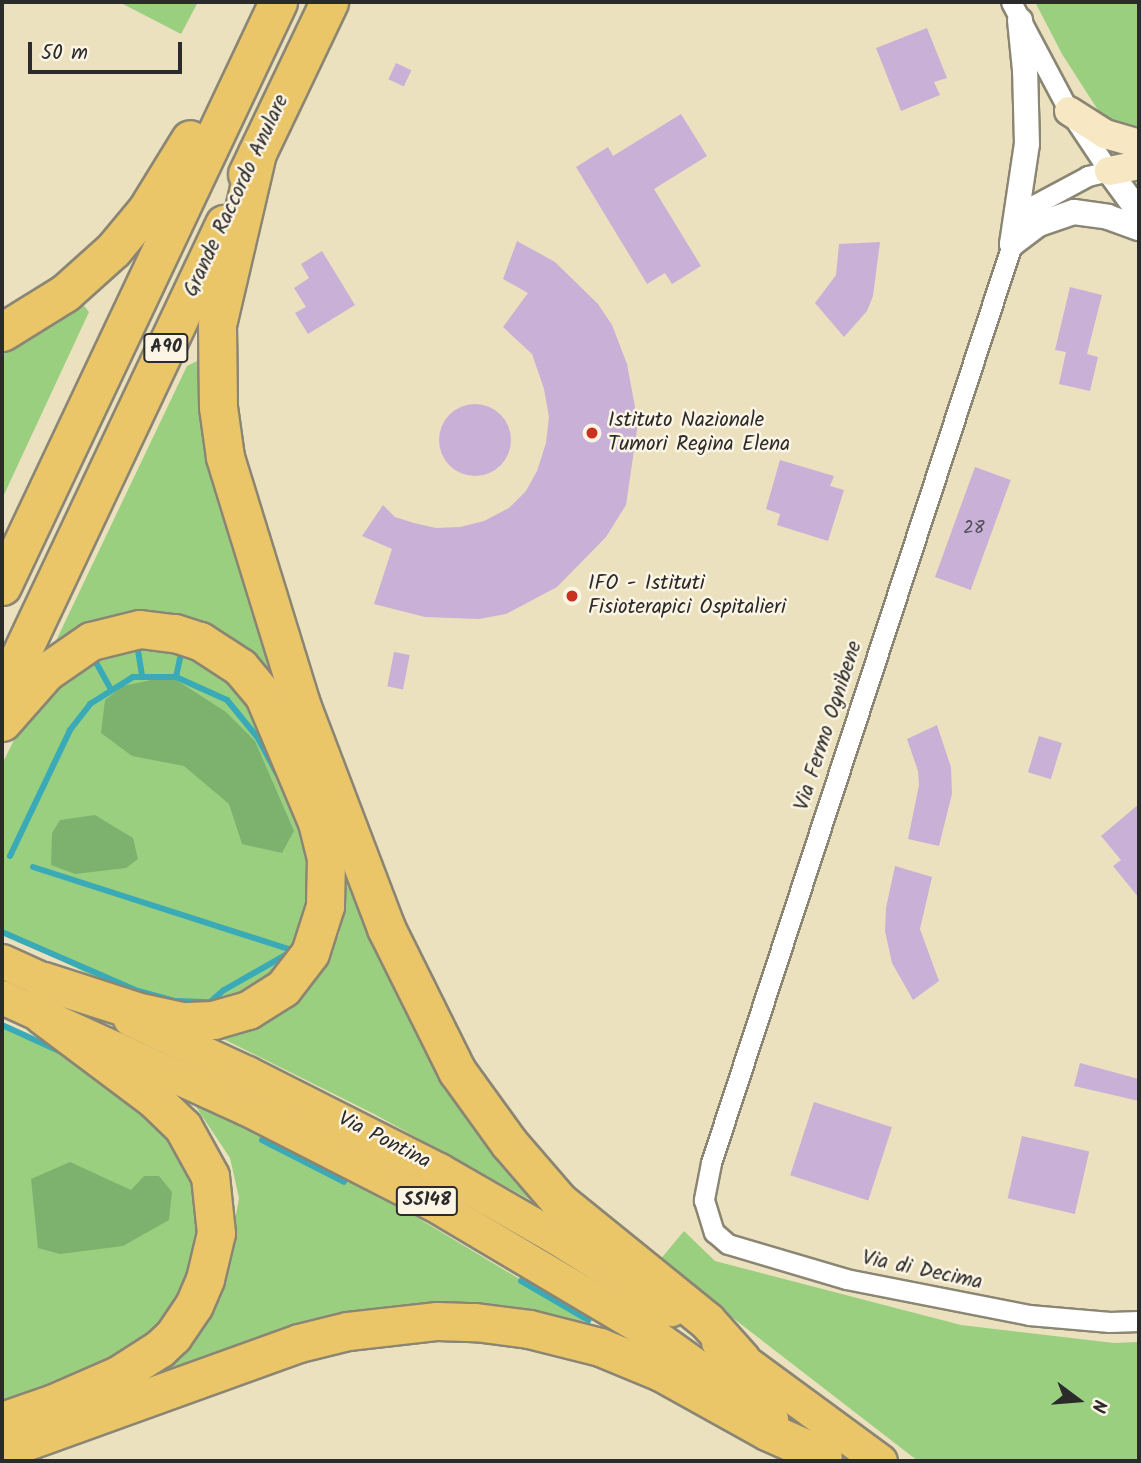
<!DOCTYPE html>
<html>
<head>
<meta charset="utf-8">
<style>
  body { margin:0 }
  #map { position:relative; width:1141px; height:1463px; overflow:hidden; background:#ebe1be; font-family:Kalam,sans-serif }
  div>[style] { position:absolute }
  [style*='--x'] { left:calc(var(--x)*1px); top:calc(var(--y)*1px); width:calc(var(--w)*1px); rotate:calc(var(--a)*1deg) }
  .green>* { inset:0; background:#9bcf80 }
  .forest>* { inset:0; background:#7cb26e }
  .stream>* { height:6px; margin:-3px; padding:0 3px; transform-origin:3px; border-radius:3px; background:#3aaab6 }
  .building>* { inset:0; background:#c9b0d7; transform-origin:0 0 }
  .round { border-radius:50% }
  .roads { filter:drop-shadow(2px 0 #8b8674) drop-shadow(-2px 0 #8b8674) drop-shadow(0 2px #8b8674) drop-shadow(0 -2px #8b8674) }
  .minor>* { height:19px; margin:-9.5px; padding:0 9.5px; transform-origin:9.5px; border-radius:9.5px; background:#fff }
  .tertiary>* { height:24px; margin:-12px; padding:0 12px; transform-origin:12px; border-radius:12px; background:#fff }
  .secondary>* { height:28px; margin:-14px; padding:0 14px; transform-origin:14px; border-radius:14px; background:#f7e8c3 }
  .trunk>* { height:33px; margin:-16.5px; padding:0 16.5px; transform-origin:16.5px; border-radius:16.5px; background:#ebc669 }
  .motorway>* { height:37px; margin:-18.5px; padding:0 18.5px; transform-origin:18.5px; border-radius:18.5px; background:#ebc669 }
  .dots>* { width:19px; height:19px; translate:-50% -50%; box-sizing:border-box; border:4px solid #fcf5e5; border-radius:50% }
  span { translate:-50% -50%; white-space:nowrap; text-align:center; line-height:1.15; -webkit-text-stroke:5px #fcf5e5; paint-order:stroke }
  .number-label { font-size:18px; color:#524c56 }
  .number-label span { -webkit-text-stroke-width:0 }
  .shield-label span { padding:2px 5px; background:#fcf5e5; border:2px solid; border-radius:5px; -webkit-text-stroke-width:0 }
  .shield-label { font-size:19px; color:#2b2b2b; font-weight:700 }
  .street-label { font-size:21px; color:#2b2b2b }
  .poi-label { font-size:21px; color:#2b2b2b }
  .left { translate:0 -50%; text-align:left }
  .frame { position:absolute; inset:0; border:4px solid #2b2b2b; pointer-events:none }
  .north { position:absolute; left:1043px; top:1365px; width:70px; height:70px; -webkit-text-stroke:5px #fcf5e5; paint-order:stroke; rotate:106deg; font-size:19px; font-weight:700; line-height:28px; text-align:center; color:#2b2b2b }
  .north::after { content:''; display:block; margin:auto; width:24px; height:32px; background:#2b2b2b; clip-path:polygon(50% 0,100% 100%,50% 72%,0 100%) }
  .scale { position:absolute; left:28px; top:42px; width:154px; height:32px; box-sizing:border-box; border:4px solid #2b2b2b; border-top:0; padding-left:9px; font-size:21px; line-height:24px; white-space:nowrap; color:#2b2b2b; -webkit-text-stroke:5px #fcf5e5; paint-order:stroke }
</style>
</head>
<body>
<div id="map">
  <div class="green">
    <div style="clip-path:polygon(119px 2px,198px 2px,181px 34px)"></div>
    <div style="clip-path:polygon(1035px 2px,1139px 2px,1139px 174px,1062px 54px)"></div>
    <div style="clip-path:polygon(81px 302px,89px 312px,2px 499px,2px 351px)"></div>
    <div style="clip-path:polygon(199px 360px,214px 485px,290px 702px,216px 638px,54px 645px,187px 366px)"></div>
    <div style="clip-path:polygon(155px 644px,230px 672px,263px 712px,316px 852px,303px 953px,246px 1001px,181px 1006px,102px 981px,2px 931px,2px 764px,27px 714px,76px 663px)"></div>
    <div style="clip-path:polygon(350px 861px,567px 1220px,374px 1114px,201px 1028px,293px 1001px,318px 973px,339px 935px)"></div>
    <div style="clip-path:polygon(2px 1027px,86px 1065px,174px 1140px,186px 1161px,203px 1208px,190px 1284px,169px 1324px,108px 1374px,2px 1411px)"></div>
    <div style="clip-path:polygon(192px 1101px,393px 1203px,586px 1319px,574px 1328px,490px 1313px,113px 1396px,229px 1253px,239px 1198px,230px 1158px)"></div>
    <div style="clip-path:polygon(684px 1231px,715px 1261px,961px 1325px,1114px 1343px,1139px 1342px,1139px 1461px,918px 1461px,659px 1261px)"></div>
  </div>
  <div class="forest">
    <div style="clip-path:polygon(170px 676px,226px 712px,255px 741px,294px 831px,282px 853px,242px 844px,229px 804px,184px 766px,132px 756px,101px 733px,105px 700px,123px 686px)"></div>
    <div style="clip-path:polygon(95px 815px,133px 838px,138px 859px,126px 868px,75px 874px,51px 865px,52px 833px,60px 820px)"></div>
    <div style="clip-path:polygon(70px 1162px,131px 1190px,144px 1176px,159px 1176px,172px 1192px,169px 1220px,123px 1246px,60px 1254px,38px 1248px,31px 1179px)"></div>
  </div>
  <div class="stream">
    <div style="--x:137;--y:644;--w:32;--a:81"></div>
    <div style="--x:93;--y:657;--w:37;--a:61"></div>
    <div style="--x:176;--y:677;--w:29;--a:-78"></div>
    <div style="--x:10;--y:856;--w:140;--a:-64.5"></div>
    <div style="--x:70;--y:730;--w:33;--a:-52"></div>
    <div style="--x:90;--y:704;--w:51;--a:-32.1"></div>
    <div style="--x:133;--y:677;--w:43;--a:0"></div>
    <div style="--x:176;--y:677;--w:56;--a:24.3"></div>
    <div style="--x:227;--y:700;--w:49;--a:50.8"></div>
    <div style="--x:258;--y:738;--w:40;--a:62"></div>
    <div style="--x:33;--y:867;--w:274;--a:17.8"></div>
    <div style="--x:2;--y:932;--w:148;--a:23.5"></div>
    <div style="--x:138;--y:991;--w:39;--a:15"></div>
    <div style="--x:176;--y:1001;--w:34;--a:2"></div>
    <div style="--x:210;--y:1002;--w:18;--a:-41"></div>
    <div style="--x:224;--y:990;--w:77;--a:-29.6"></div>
    <div style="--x:2;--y:1025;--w:72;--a:24.4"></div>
    <div style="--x:262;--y:1140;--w:92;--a:27.1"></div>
    <div style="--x:521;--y:1281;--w:78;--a:30.2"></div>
  </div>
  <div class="building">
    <div style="clip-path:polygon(927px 28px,947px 78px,934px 82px,940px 95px,901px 111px,876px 48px)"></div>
    <div style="left:396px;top:63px;width:17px;height:18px;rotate:25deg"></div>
    <div style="clip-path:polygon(681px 114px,707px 156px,654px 189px,701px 266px,672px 284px,665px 273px,647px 284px,576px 167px,608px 147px,613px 156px)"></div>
    <div style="clip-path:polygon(517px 241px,555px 262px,598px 304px,612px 325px,627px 364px,638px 423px,626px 505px,606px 537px,557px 587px,506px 614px,479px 619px,425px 617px,374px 604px,392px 549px,362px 536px,383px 505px,395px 517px,414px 523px,436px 528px,460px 527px,484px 521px,509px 508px,526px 491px,537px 471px,546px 443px,549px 417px,544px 389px,532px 354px,503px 327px,528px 293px,503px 279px)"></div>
    <div style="clip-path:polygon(880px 242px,873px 296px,867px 311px,844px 337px,815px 303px,836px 275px,839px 244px)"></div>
    <div style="clip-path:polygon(322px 251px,355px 305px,308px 334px,295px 313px,306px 307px,294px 288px,309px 278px,301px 264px)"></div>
    <div style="clip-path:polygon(1070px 287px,1102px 295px,1087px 354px,1098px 357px,1090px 391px,1059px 384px,1066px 352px,1055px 350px)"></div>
    <div class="round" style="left:439px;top:404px;width:72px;height:72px"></div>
    <div style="clip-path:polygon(780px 460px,834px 476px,830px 486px,844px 490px,828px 541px,777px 525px,780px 514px,766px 509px)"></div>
    <div style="left:975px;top:467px;width:38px;height:117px;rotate:20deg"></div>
    <div style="left:394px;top:652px;width:16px;height:35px;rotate:11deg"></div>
    <div style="clip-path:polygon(937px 725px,951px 767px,952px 794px,939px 846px,908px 839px,919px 785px,918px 771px,907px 739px)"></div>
    <div style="left:1039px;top:736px;width:24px;height:38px;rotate:17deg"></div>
    <div style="clip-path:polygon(1139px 804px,1139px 898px,1113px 866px,1121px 860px,1101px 836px)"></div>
    <div style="clip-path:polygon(895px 866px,932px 877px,920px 929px,939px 981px,913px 1000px,892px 963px,885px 931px,886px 908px)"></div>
    <div style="clip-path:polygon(1080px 1063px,1139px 1079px,1139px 1101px,1074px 1086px)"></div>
    <div style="left:814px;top:1102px;width:82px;height:77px;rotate:18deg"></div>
    <div style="left:1022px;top:1136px;width:69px;height:64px;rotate:13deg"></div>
  </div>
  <div class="roads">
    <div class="minor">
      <div style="--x:1011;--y:2;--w:123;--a:62"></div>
      <div style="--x:1069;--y:111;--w:72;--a:56.3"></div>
      <div style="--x:1109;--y:171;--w:22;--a:167"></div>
      <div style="--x:1088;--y:176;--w:59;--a:151.7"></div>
      <div style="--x:1036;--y:204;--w:17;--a:135"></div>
      <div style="--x:1024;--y:216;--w:30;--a:113"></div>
      <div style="--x:1012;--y:244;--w:967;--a:108.14"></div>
      <div style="--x:711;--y:1163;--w:38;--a:101"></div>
      <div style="--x:704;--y:1200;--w:34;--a:73"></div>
      <div style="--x:714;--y:1232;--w:18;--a:41"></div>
      <div style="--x:728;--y:1244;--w:123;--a:16.5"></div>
      <div style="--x:846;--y:1279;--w:187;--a:11.1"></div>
      <div style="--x:1029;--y:1315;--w:81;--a:4.9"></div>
      <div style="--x:1110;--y:1322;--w:29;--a:-2"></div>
    </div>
    <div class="tertiary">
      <div style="--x:1109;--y:171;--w:51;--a:53.8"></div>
      <div style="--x:1012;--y:244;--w:101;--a:-81.5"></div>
      <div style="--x:1027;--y:144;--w:74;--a:-91.5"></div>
      <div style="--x:1025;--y:70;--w:50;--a:-95.7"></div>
      <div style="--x:1012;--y:244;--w:34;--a:-37"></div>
      <div style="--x:1039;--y:224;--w:37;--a:-19"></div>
      <div style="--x:1074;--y:212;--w:34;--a:8"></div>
      <div style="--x:1108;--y:217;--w:33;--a:20"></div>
    </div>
    <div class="secondary">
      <div style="--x:1069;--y:111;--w:43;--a:32.6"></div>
      <div style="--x:1105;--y:134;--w:35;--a:16"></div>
      <div style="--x:1109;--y:171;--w:31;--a:-11"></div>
    </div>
    <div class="trunk">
      <div style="--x:2;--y:961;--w:72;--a:24.4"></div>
      <div style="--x:2;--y:997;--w:268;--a:24.5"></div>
      <div style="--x:246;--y:1108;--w:209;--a:27.1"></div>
      <div style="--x:432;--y:1203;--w:252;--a:30.7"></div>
      <div style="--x:649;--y:1332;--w:150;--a:35.5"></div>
      <div style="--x:130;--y:1019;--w:129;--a:24.8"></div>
      <div style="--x:247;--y:1073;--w:215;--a:26.8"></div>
      <div style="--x:439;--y:1170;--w:133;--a:29.9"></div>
      <div style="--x:554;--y:1236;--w:138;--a:32"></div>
      <div style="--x:718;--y:1342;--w:201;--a:36.3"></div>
    </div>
    <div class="motorway">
      <div style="--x:257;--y:153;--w:177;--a:103.1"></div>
      <div style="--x:217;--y:325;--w:82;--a:89.3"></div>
      <div style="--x:218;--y:407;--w:50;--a:82"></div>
      <div style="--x:225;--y:457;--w:258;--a:72.9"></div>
      <div style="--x:301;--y:704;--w:240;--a:69.2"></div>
      <div style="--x:386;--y:928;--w:160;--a:63.6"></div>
      <div style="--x:457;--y:1071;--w:89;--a:54.2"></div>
      <div style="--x:509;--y:1143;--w:78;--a:49.2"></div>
      <div style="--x:560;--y:1202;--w:189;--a:39"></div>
      <div style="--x:707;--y:1321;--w:51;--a:48.2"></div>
      <div style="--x:247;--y:174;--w:191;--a:-64.5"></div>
      <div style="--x:2;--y:332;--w:74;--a:-31.8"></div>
      <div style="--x:65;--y:293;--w:64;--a:-41.9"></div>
      <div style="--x:113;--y:250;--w:53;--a:-50.3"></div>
      <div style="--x:147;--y:209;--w:82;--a:-58.4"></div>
      <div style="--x:2;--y:586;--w:646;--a:-64.7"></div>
      <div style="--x:2;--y:694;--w:520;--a:-64.72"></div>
      <div style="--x:2;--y:722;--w:67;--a:-48.7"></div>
      <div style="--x:46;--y:672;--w:55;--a:-34.6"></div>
      <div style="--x:91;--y:641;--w:50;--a:-13.8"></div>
      <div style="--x:140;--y:629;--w:35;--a:7"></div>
      <div style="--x:175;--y:633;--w:26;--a:18"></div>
      <div style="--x:200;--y:641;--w:48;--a:33"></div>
      <div style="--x:240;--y:667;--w:38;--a:50"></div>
      <div style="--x:264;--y:696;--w:137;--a:67.2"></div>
      <div style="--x:317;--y:822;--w:37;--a:76"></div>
      <div style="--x:326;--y:858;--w:48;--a:91.2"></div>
      <div style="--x:325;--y:906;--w:49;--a:107.7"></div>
      <div style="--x:310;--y:953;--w:44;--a:127.6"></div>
      <div style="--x:283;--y:988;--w:41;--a:147.8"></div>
      <div style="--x:248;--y:1010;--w:35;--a:164"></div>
      <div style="--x:214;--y:1020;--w:32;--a:178"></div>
      <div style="--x:182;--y:1021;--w:40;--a:-168"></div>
      <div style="--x:143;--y:1013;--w:104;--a:-162.1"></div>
      <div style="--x:2;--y:1421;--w:55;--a:-19.1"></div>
      <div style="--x:54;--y:1403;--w:70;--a:-23.6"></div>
      <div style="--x:118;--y:1375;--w:49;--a:-32.4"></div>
      <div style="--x:159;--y:1349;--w:19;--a:-43"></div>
      <div style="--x:173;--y:1336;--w:37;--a:-56"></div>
      <div style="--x:194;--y:1305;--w:28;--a:-67"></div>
      <div style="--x:205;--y:1279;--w:47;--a:-76.6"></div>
      <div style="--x:216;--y:1233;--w:57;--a:-96"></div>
      <div style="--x:210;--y:1176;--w:56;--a:-118.9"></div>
      <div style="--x:183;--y:1127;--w:40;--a:-136"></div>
      <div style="--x:154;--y:1099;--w:140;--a:-143.1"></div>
      <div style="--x:2;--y:1450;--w:316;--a:-19.8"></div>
      <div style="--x:299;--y:1343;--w:50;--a:-13.8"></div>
      <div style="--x:348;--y:1331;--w:90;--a:-6.4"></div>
      <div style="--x:437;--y:1321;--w:38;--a:2"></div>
      <div style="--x:475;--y:1322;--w:54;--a:7.4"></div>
      <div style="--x:529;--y:1329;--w:73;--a:14.2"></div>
      <div style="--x:600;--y:1347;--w:66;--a:22.3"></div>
      <div style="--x:661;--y:1372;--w:121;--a:29.1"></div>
      <div style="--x:767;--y:1431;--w:61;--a:24.1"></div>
    </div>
  </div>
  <div class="dots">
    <div style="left:592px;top:433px;background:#c8321e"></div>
    <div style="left:572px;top:596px;background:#c8321e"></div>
  </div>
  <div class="number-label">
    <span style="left:974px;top:529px">28</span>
  </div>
  <div class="shield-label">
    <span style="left:166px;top:348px">A90</span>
    <span style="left:427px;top:1201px">SS148</span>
  </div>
  <div class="street-label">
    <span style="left:237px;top:196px;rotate:-65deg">Grande Raccordo Anulare</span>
    <span style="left:829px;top:726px;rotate:-72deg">Via Fermo Ognibene</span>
    <span style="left:384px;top:1141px;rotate:27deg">Via Pontina</span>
    <span style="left:922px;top:1271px;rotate:12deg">Via di Decima</span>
  </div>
  <div class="poi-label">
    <span class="left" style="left:608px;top:433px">Istituto Nazionale<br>Tumori Regina Elena</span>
    <span class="left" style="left:588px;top:596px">IFO - Istituti<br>Fisioterapici Ospitalieri</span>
  </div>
  <div class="frame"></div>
  <div class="north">N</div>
  <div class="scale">50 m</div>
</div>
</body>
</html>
